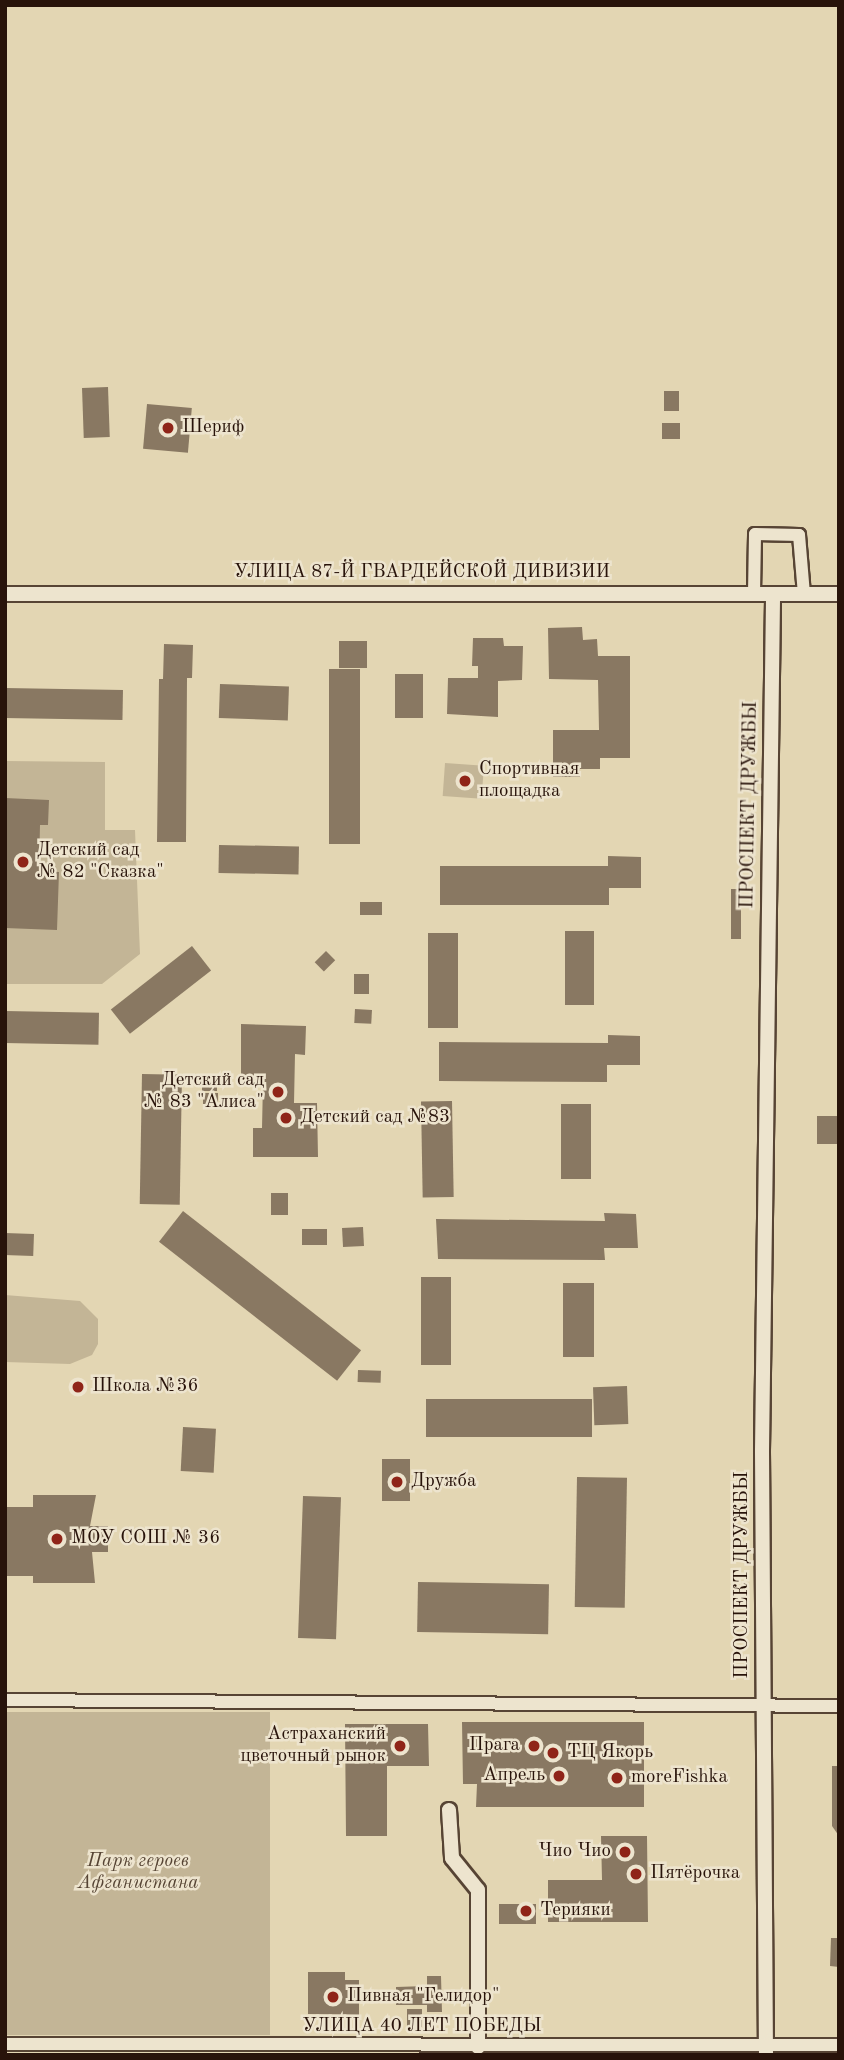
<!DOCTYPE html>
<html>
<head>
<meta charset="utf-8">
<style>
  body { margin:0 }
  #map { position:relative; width:844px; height:2060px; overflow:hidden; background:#e3d6b3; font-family:"Old Standard TT",serif }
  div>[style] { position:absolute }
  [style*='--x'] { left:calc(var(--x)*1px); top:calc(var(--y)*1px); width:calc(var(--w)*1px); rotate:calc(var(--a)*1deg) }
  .green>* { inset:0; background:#c3b596; transform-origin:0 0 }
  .building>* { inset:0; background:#897862; transform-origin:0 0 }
  .roads { filter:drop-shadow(2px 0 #574434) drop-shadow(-2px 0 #574434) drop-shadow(0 2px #574434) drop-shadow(0 -2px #574434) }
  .minor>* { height:12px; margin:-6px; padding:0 6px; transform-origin:6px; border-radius:6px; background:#ede4ce }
  .tertiary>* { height:14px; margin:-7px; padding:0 7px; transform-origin:7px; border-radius:7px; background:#ede4ce }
  .dots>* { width:19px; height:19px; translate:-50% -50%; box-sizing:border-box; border:4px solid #ede4ce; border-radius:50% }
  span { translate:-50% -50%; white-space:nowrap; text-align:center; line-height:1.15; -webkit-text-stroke:5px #ede4ce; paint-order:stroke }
  .poi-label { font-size:19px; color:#28130a }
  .left { translate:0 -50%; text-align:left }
  .right { translate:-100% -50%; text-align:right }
  .street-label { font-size:19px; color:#28130a }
  .park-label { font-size:19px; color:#564434; font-style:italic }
  .frame { position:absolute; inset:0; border:7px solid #28130a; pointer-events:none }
</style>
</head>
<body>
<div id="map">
  <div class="green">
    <div style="clip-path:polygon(5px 761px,105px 762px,105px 830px,135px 830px,140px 954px,102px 984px,5px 984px)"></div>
    <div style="left:445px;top:763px;width:39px;height:33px;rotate:4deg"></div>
    <div style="clip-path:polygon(5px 1295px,80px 1301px,98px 1319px,98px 1344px,92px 1355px,70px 1364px,5px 1362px)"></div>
    <div style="left:5px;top:1712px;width:265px;height:323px"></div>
  </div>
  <div class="building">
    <div style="left:108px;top:387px;width:50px;height:26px;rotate:88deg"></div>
    <div style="left:664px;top:391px;width:15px;height:20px"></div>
    <div style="left:147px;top:404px;width:45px;height:45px;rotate:5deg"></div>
    <div style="left:662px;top:423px;width:18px;height:16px"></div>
    <div style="clip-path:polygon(582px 627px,583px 640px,597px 639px,598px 656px,630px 656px,630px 758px,600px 758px,600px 769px,580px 769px,580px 777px,553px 777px,553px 730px,599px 730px,598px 680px,549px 679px,548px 628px)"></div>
    <div style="clip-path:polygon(473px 638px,503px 638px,504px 646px,523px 646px,522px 680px,498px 681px,498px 717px,447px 714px,448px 678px,478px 678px,478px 666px,472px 666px)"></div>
    <div style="left:339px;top:641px;width:28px;height:27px"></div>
    <div style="clip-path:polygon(164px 644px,193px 645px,192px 678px,187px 678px,186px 842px,157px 842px,159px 679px,163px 679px)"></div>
    <div style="left:329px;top:669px;width:31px;height:175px"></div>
    <div style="left:395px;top:674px;width:28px;height:44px"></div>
    <div style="left:220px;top:684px;width:69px;height:34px;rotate:2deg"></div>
    <div style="left:5px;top:688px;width:118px;height:30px;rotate:1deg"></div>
    <div style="clip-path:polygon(5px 798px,49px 800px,48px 825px,40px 825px,39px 871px,59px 872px,57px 930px,5px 928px)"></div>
    <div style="left:219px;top:845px;width:80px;height:28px;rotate:1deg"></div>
    <div style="clip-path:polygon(608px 856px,641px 857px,641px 888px,609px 888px,609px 905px,440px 905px,440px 866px,608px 866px)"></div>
    <div style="left:731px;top:889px;width:10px;height:50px"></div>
    <div style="left:360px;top:902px;width:22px;height:13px"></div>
    <div style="left:565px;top:931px;width:29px;height:74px"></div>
    <div style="left:428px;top:933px;width:30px;height:95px"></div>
    <div style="left:192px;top:946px;width:31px;height:103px;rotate:52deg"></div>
    <div style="left:326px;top:951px;width:13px;height:16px;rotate:45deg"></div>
    <div style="left:354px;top:974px;width:15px;height:20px"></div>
    <div style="left:355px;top:1009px;width:17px;height:14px;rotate:3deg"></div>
    <div style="left:5px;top:1011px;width:94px;height:32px;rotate:1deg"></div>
    <div style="clip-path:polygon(241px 1024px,306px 1026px,305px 1055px,295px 1054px,294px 1103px,317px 1103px,318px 1157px,253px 1157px,253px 1128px,262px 1128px,263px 1082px,241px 1080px)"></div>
    <div style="clip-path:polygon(608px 1035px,640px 1036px,640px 1065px,607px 1065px,607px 1082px,439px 1081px,439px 1042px,608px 1043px)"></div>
    <div style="left:142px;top:1074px;width:40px;height:130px;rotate:1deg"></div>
    <div style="left:202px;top:1079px;width:15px;height:12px"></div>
    <div style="left:203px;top:1093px;width:15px;height:15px"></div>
    <div style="left:452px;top:1101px;width:96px;height:31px;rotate:89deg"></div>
    <div style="left:561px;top:1104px;width:30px;height:75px"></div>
    <div style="left:817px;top:1116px;width:22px;height:28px"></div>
    <div style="left:271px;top:1193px;width:17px;height:22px"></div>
    <div style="left:183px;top:1211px;width:226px;height:39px;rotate:38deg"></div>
    <div style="clip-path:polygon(604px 1213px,636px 1214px,638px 1248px,604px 1248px,605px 1260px,438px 1259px,436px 1219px,605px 1221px)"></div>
    <div style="left:363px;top:1227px;width:19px;height:21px;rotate:87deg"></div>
    <div style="left:327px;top:1229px;width:16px;height:25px;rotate:90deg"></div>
    <div style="left:5px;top:1233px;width:29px;height:22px;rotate:2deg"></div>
    <div style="left:421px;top:1277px;width:30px;height:88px"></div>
    <div style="left:563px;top:1283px;width:31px;height:74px"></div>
    <div style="left:358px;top:1370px;width:23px;height:12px;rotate:2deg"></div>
    <div style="left:627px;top:1386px;width:38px;height:34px;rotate:88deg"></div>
    <div style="left:426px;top:1399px;width:166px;height:38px"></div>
    <div style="left:183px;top:1427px;width:33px;height:44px;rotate:3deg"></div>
    <div style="left:382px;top:1459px;width:28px;height:42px"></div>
    <div style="left:577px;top:1477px;width:50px;height:130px;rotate:1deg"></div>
    <div style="clip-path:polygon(33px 1495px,96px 1495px,90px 1526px,108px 1526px,108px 1552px,92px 1552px,95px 1583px,33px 1583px,33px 1576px,5px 1576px,5px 1507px,33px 1507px)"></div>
    <div style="left:303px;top:1496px;width:38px;height:142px;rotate:2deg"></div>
    <div style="left:418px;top:1582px;width:131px;height:50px;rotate:1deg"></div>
    <div style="clip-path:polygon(462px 1722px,644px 1722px,644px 1807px,476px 1807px,477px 1784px,463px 1784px)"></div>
    <div style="clip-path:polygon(345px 1724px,428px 1724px,429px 1766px,387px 1766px,387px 1836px,346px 1836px)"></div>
    <div style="clip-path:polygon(832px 1766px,839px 1766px,839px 1836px,832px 1826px)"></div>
    <div style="clip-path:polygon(601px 1836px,647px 1836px,648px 1922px,548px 1922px,548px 1880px,602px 1880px)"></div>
    <div style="left:536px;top:1904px;width:20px;height:37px;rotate:90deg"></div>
    <div style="clip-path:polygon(831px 1938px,839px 1938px,839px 1967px,830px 1966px)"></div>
    <div style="clip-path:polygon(308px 1972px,345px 1972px,345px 1980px,359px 1980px,359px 2015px,308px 2014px)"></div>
    <div style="clip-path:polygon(427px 1976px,441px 1976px,442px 2012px,427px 2012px,427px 2005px,396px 2005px,396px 1987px,427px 1986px)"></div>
    <div style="left:407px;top:2009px;width:15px;height:18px"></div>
  </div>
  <div class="roads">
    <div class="minor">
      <div style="--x:754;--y:593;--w:59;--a:-89"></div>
      <div style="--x:755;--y:534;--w:44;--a:1.3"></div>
      <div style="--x:799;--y:535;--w:59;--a:85.2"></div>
      <div style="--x:5;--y:1700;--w:834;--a:0.41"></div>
      <div style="--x:5;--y:2044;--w:834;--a:0.07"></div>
    </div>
    <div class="tertiary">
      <div style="--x:5;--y:594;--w:834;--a:0"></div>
      <div style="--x:449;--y:1810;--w:48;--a:86.4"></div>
      <div style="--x:452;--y:1858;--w:41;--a:50.9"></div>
      <div style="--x:478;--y:1890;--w:157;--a:90"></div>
      <div style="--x:766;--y:2055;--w:604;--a:-90.38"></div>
      <div style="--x:762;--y:1451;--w:857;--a:-89.26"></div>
    </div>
  </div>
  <div class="dots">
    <div style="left:168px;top:428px;background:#8f2418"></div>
    <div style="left:465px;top:781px;background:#8f2418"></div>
    <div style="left:23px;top:862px;background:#8f2418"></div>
    <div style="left:278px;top:1092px;background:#8f2418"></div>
    <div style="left:286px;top:1118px;background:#8f2418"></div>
    <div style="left:78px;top:1387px;background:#8f2418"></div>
    <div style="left:397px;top:1482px;background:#8f2418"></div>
    <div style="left:57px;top:1539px;background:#8f2418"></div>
    <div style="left:400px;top:1746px;background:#8f2418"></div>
    <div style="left:534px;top:1746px;background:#8f2418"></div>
    <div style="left:553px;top:1753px;background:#8f2418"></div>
    <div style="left:559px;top:1776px;background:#8f2418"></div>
    <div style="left:617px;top:1778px;background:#8f2418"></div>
    <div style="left:625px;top:1852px;background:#8f2418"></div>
    <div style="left:636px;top:1874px;background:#8f2418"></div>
    <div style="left:526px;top:1911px;background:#8f2418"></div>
    <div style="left:333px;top:1997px;background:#8f2418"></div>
  </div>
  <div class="poi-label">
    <span class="left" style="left:182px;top:428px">Шериф</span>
    <span class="left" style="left:479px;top:781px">Спортивная<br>площадка</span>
    <span class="left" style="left:37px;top:862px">Детский сад<br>№ 82 "Сказка"</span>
    <span class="right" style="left:264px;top:1092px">Детский сад<br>№ 83 "Алиса"</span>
    <span class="left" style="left:300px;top:1118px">Детский сад №83</span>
    <span class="left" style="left:92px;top:1387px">Школа №36</span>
    <span class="left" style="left:411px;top:1482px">Дружба</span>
    <span class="left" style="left:71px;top:1539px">МОУ СОШ № 36</span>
    <span class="right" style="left:386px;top:1746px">Астраханский<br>цветочный рынок</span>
    <span class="right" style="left:520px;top:1746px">Прага</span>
    <span class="left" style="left:567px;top:1753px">ТЦ Якорь</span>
    <span class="right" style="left:545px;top:1776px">Апрель</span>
    <span class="left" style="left:631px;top:1778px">moreFishka</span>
    <span class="right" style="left:611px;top:1852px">Чио Чио</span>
    <span class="left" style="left:650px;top:1874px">Пятёрочка</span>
    <span class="left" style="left:540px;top:1911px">Терияки</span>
    <span class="left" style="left:347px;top:1997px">Пивная "Гелидор"</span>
  </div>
  <div class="street-label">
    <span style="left:422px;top:573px">УЛИЦА 87-Й ГВАРДЕЙСКОЙ ДИВИЗИИ</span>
    <span style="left:750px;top:805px;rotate:-89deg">ПРОСПЕКТ ДРУЖБЫ</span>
    <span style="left:743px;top:1575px;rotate:-90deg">ПРОСПЕКТ ДРУЖБЫ</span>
    <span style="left:422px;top:2027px">УЛИЦА 40 ЛЕТ ПОБЕДЫ</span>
  </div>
  <div class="park-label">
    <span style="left:138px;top:1873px">Парк героев<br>Афганистана</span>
  </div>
  <div class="frame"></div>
</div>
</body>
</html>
